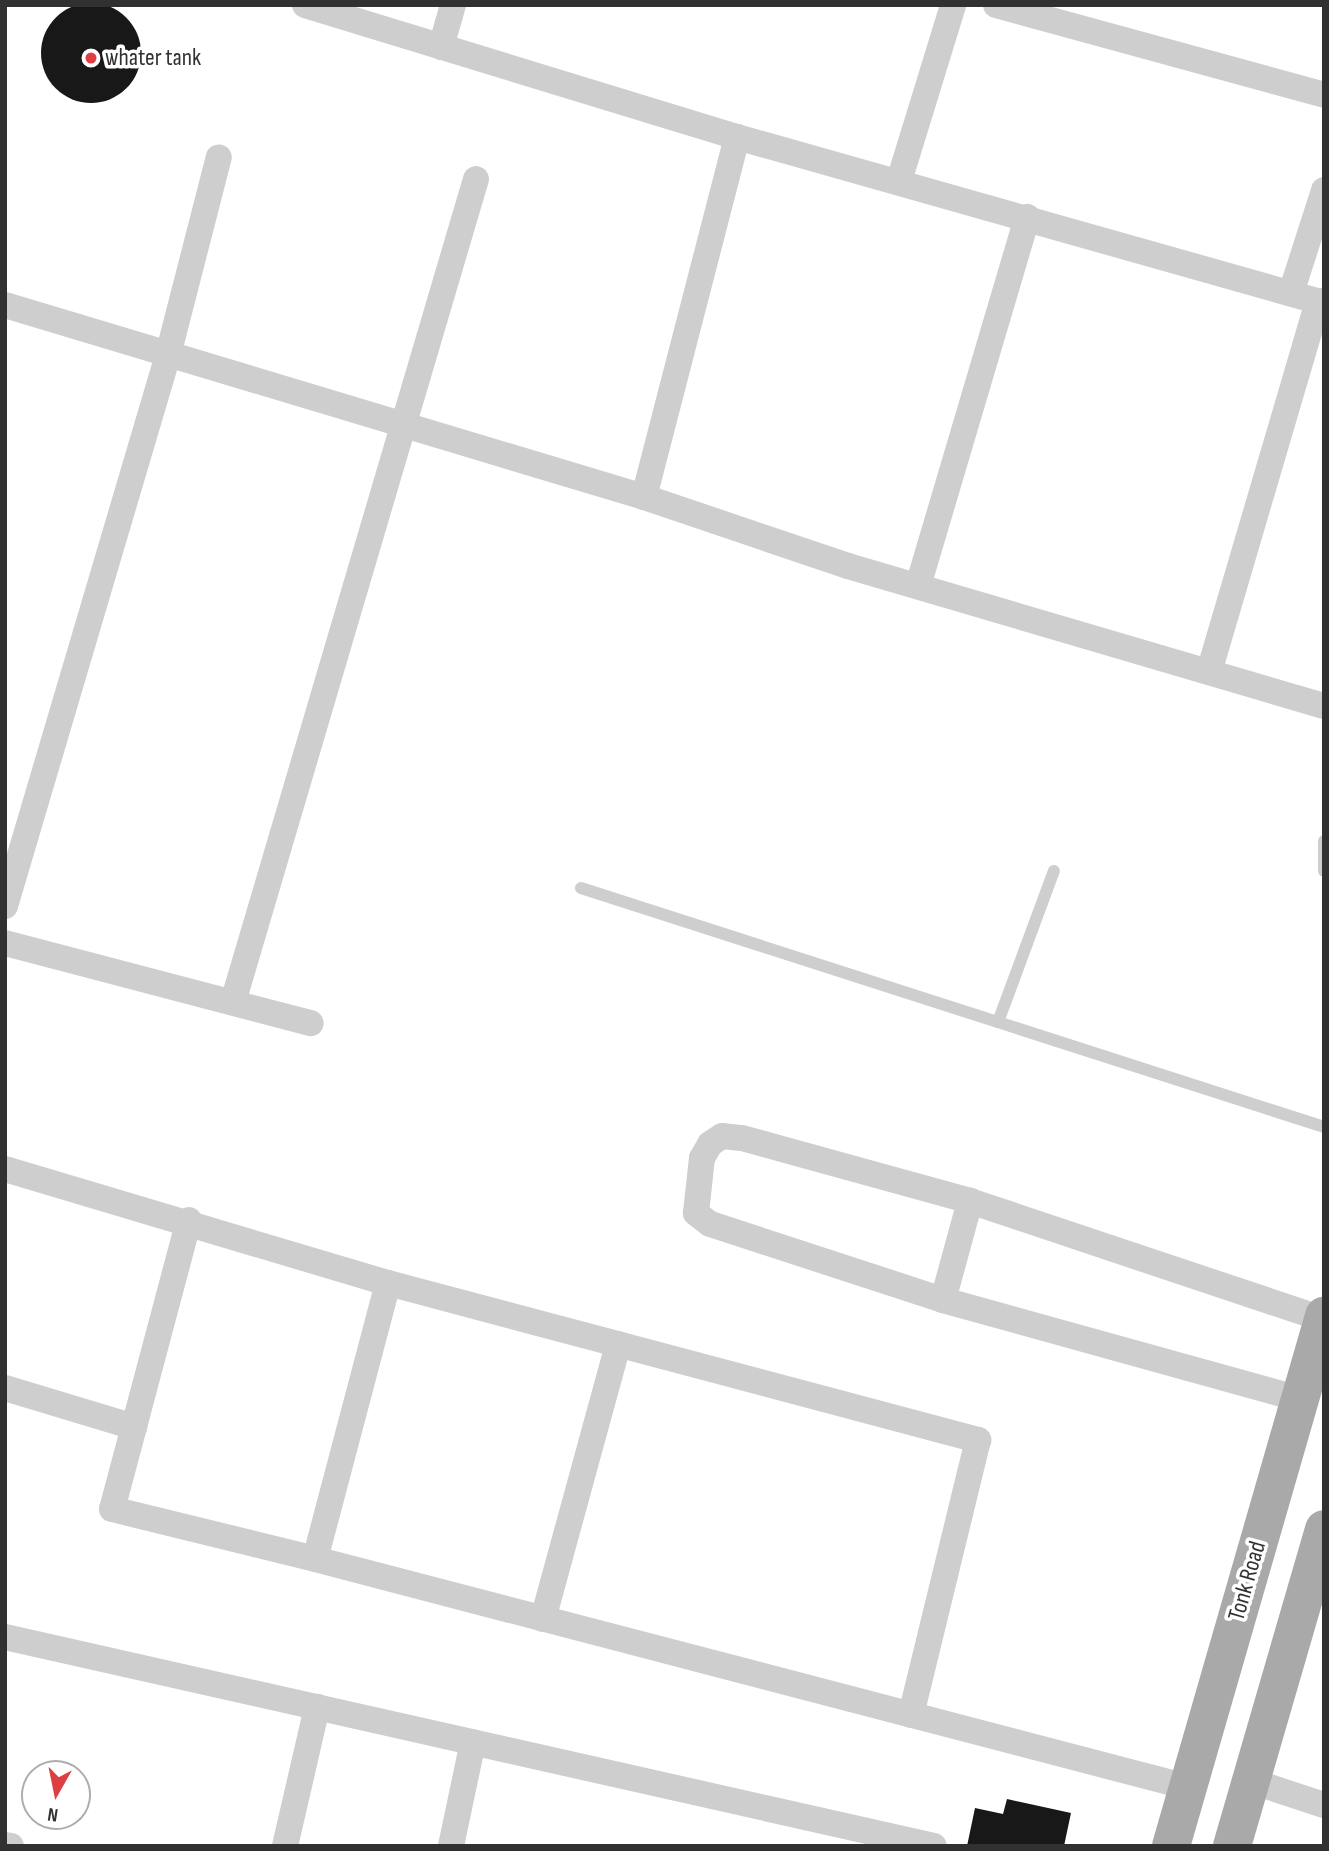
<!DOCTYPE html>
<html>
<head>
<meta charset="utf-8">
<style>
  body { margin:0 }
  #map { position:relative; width:1329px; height:1851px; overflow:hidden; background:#fff; font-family:"Sofia Sans Condensed",sans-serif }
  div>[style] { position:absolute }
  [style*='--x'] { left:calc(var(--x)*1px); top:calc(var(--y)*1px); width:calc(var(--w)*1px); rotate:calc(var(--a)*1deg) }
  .building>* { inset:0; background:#181818 }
  .round { border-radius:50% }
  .lane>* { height:12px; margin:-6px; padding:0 6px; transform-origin:6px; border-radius:6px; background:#cecece }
  .street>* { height:26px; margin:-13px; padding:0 13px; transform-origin:13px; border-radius:13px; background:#cecece }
  .primary>* { height:38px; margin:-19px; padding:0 19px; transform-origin:19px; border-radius:19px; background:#a9a9a9 }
  .dots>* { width:19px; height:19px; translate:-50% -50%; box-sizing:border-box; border:4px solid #fff; border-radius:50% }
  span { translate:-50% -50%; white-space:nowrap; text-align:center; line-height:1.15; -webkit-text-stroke:7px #fff; paint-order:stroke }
  .poi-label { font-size:24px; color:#313131 }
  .left { translate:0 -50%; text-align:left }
  .street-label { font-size:24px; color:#313131 }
  .frame { position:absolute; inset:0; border:7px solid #313131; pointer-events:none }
  .north { position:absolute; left:21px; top:1760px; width:70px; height:70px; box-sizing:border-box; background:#fff; border:2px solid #adadad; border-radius:50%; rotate:189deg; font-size:19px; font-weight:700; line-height:28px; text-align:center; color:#313131 }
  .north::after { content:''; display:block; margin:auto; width:24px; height:32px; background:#dd3f42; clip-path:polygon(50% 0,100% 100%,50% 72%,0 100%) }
</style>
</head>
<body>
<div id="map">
  <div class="building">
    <div class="round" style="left:41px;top:3px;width:100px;height:100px"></div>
    <div style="clip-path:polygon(1007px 1799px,1071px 1813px,1064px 1846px,967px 1846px,975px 1808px,1003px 1814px)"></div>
  </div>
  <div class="lane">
    <div style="--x:1324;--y:841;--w:30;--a:90"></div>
    <div style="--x:581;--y:888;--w:780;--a:17.83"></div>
    <div style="--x:998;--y:1022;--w:161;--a:-69.7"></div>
  </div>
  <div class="street">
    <div style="--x:305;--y:5;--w:452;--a:17"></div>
    <div style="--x:737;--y:137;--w:610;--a:15.79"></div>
    <div style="--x:996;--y:5;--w:340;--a:15.3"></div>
    <div style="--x:441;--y:47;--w:44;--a:-74.1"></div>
    <div style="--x:899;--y:181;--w:184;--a:-72.9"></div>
    <div style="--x:1291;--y:293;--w:108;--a:-72.2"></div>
    <div style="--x:5;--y:305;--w:667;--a:16.72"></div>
    <div style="--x:644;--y:497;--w:215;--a:18.7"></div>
    <div style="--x:848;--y:566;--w:496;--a:16.4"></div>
    <div style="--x:644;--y:497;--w:372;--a:-75.5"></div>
    <div style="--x:918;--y:586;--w:385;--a:-73.5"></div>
    <div style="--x:1209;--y:672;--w:387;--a:-73.6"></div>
    <div style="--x:5;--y:906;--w:575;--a:-73.52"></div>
    <div style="--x:168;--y:355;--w:204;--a:-75.6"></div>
    <div style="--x:5;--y:943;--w:316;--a:14.7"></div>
    <div style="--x:233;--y:1002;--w:858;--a:-73.55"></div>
    <div style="--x:5;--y:1169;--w:400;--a:16.6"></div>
    <div style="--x:388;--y:1283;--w:611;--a:14.9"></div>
    <div style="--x:978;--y:1440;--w:283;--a:103.7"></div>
    <div style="--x:189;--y:1220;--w:299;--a:104.9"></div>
    <div style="--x:112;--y:1509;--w:209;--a:13.8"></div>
    <div style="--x:388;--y:1283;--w:285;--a:104.8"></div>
    <div style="--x:315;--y:1559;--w:902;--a:14.64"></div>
    <div style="--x:943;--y:1300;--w:103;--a:-74.7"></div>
    <div style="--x:5;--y:1388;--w:135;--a:16.8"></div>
    <div style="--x:1300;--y:1399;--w:370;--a:-164.5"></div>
    <div style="--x:943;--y:1300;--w:245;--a:-161.9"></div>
    <div style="--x:710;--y:1224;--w:18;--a:-142"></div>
    <div style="--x:696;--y:1213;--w:55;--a:-83.8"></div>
    <div style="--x:702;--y:1158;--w:16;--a:-60"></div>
    <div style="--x:710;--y:1144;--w:14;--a:-34"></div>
    <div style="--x:722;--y:1136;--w:20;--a:6"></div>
    <div style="--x:742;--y:1138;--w:237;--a:15.4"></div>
    <div style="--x:970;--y:1201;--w:372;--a:18.5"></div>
    <div style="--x:543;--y:1619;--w:285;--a:-74.7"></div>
    <div style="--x:5;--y:1637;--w:952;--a:12.68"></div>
    <div style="--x:1251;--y:1781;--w:77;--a:18.2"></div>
    <div style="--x:5;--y:1845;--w:6;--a:9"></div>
    <div style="--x:285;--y:1846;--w:143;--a:-77"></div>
    <div style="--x:451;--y:1846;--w:106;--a:-78.1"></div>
  </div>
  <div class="primary">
    <div style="--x:1171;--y:1846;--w:552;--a:-73.9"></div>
    <div style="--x:1232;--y:1846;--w:330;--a:-73.8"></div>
  </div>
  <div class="dots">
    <div style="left:91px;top:58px;background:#dd3f42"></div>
  </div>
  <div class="poi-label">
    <span class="left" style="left:105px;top:58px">whater tank</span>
  </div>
  <div class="street-label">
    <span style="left:1247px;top:1581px;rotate:-74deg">Tonk Road</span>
  </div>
  <div class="frame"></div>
  <div class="north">N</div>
</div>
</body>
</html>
